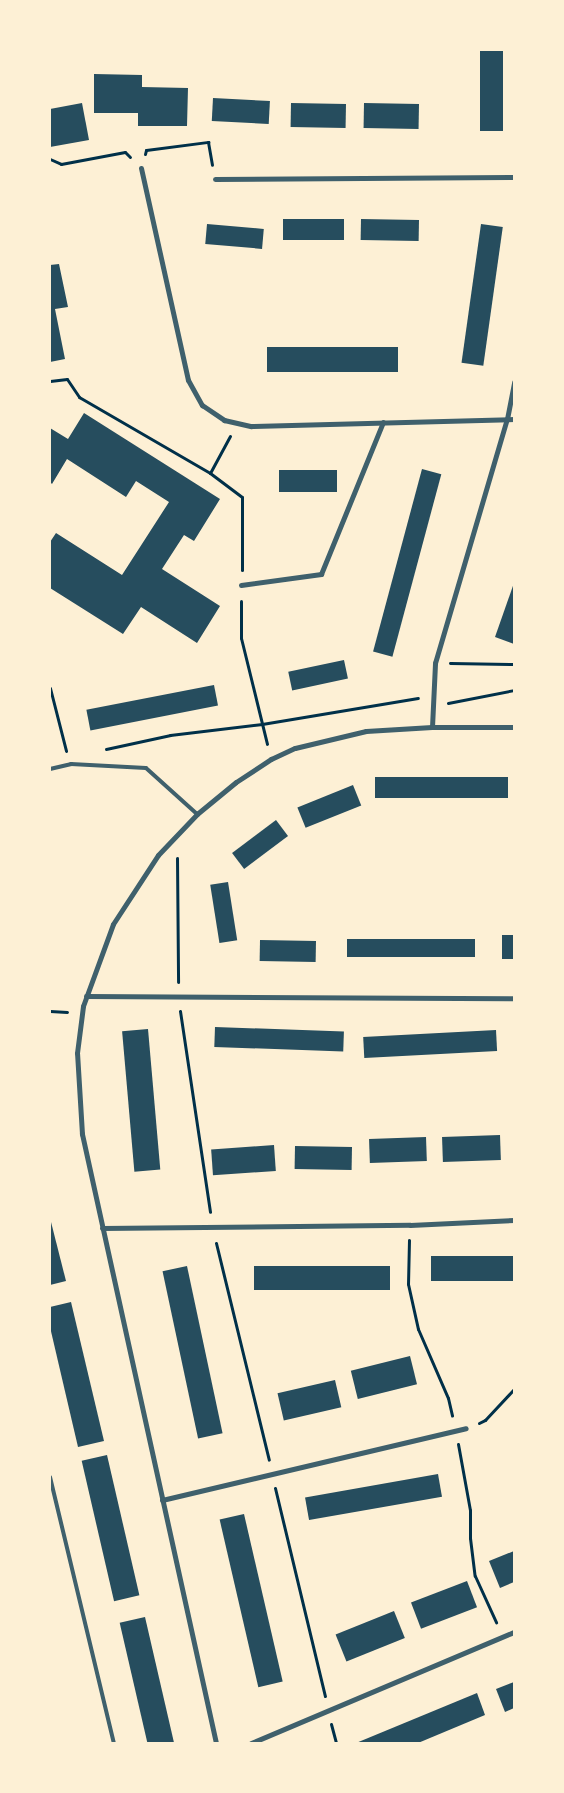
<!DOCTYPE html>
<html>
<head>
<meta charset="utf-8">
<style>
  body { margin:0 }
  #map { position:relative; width:564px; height:1793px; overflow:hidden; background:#fdf0d5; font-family:"Sofia Sans Condensed",sans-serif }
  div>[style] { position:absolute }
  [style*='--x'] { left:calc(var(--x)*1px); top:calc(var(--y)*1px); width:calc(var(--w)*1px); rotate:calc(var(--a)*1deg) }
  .building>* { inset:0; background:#264d5e; transform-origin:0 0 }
  .path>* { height:3px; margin:-1.5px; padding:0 1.5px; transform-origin:1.5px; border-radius:1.5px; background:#003049 }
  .service>* { height:4px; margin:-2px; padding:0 2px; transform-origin:2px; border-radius:2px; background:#3f606c }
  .minor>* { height:5px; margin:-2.5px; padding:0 2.5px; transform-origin:2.5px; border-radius:2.5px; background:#3f606c }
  span { translate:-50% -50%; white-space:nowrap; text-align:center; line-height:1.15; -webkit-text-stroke:5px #fdf0d5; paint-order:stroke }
  .frame { position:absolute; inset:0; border:51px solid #fdf0d5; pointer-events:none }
</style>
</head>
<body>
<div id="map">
  <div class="building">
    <div style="left:480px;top:50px;width:23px;height:81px"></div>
    <div style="clip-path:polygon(94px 74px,142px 75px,142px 87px,188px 88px,187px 126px,138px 126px,138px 113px,94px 113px)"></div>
    <div style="left:213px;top:98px;width:57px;height:23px;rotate:3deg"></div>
    <div style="clip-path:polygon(82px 103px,89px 140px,50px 147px,50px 109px)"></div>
    <div style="left:291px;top:103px;width:55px;height:24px;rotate:1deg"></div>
    <div style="left:364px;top:103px;width:55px;height:25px;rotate:1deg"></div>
    <div style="left:283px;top:219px;width:61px;height:21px"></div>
    <div style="left:361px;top:219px;width:58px;height:21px;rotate:1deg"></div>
    <div style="left:207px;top:224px;width:57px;height:20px;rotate:5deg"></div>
    <div style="left:481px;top:224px;width:22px;height:140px;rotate:8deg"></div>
    <div style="clip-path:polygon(59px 264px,68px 307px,55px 309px,65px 359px,50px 362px,50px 265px)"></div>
    <div style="left:398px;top:347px;width:25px;height:131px;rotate:90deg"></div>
    <div style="clip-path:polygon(84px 413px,220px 499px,194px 541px,184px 535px,162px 569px,220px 606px,197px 643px,141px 607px,123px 634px,50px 588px,50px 542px,56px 533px,122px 575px,169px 502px,136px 481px,126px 497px,67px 459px,52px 484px,50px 482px,50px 428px,68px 439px)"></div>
    <div style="left:422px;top:469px;width:20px;height:189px;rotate:15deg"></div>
    <div style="left:337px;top:470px;width:22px;height:58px;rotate:90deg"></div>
    <div style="clip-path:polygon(514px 583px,514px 644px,495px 637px)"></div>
    <div style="left:344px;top:660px;width:19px;height:57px;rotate:78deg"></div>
    <div style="left:214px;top:685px;width:21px;height:130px;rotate:79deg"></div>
    <div style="left:508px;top:777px;width:21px;height:133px;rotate:90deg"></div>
    <div style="left:353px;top:785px;width:22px;height:60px;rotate:68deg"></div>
    <div style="left:276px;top:820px;width:20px;height:55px;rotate:53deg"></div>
    <div style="left:228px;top:882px;width:59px;height:18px;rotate:81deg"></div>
    <div style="left:502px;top:935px;width:12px;height:24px"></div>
    <div style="left:475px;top:939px;width:18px;height:128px;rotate:90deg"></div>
    <div style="left:260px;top:940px;width:56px;height:21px;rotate:1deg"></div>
    <div style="left:215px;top:1027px;width:129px;height:20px;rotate:2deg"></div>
    <div style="left:148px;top:1029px;width:141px;height:26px;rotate:85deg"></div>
    <div style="left:496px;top:1030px;width:21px;height:133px;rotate:87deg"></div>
    <div style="left:500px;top:1135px;width:25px;height:58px;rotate:88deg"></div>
    <div style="left:426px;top:1137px;width:24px;height:57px;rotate:88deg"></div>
    <div style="left:274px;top:1145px;width:26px;height:63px;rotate:86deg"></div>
    <div style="left:295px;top:1146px;width:57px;height:23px;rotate:1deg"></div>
    <div style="clip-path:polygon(50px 1218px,66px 1281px,50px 1285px)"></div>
    <div style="left:431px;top:1256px;width:83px;height:25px"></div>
    <div style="left:187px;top:1266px;width:171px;height:25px;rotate:78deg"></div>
    <div style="left:254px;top:1266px;width:136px;height:24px"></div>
    <div style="clip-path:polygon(71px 1302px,104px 1441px,78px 1447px,50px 1327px,50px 1307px)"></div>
    <div style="left:410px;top:1356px;width:29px;height:61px;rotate:76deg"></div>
    <div style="left:335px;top:1380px;width:28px;height:59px;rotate:77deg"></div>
    <div style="left:107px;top:1455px;width:144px;height:26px;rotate:77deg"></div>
    <div style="left:438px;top:1474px;width:23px;height:135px;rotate:80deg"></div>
    <div style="left:244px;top:1514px;width:172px;height:25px;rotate:77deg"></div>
    <div style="clip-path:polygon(514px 1551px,514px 1582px,500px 1588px,489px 1561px)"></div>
    <div style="left:467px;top:1581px;width:28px;height:60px;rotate:69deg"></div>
    <div style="left:394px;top:1611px;width:29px;height:63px;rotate:68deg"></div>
    <div style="left:145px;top:1617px;width:129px;height:26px;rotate:77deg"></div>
    <div style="clip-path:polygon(514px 1682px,514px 1708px,505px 1712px,496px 1689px)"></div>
    <div style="clip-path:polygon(477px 1693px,485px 1715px,418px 1743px,356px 1743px)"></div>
  </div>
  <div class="path">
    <div style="--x:145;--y:154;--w:4;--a:-76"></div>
    <div style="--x:146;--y:150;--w:63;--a:-7.4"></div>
    <div style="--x:208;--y:142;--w:23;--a:80"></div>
    <div style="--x:50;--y:159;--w:12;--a:24"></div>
    <div style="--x:61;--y:164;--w:65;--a:-10.6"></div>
    <div style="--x:125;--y:152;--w:7;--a:45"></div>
    <div style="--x:50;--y:381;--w:17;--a:-7"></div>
    <div style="--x:67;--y:379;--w:22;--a:56"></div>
    <div style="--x:79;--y:397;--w:151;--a:30.1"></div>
    <div style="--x:230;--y:436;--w:42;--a:118.4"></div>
    <div style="--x:210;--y:473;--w:40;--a:37"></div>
    <div style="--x:242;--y:497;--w:73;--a:90"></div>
    <div style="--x:241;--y:601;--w:37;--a:90"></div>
    <div style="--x:241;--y:638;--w:109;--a:76.2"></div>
    <div style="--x:450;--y:663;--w:64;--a:0.9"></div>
    <div style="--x:50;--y:688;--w:65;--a:75.7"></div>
    <div style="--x:448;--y:703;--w:67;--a:-11.1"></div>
    <div style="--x:106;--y:749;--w:66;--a:-12.3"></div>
    <div style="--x:170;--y:735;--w:93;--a:-6.8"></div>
    <div style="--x:262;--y:724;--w:158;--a:-9.5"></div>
    <div style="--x:177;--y:858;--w:124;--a:89.5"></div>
    <div style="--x:50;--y:1011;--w:17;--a:3"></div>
    <div style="--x:180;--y:1011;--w:203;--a:81.5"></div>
    <div style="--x:409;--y:1240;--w:44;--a:91.3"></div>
    <div style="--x:408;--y:1284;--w:46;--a:77.5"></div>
    <div style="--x:418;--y:1329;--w:75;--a:66.5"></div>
    <div style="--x:448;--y:1398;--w:18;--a:77"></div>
    <div style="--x:216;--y:1243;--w:223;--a:76.3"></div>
    <div style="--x:479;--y:1423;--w:7;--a:-27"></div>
    <div style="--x:485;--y:1420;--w:42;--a:-46.9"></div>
    <div style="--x:458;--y:1444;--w:67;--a:79.7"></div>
    <div style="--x:470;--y:1510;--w:28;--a:90"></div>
    <div style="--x:470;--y:1538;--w:38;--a:83"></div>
    <div style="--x:475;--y:1576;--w:51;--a:65.5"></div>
    <div style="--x:275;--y:1488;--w:214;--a:76.5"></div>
    <div style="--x:331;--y:1724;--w:20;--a:75"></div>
  </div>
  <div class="service">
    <div style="--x:50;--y:769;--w:22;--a:-13"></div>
    <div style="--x:71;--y:764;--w:75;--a:3.1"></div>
    <div style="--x:146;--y:768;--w:69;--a:42"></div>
    <div style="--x:50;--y:1477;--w:274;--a:76.5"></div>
  </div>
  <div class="minor">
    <div style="--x:141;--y:168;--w:217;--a:77.5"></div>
    <div style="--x:188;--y:380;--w:29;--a:61"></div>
    <div style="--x:202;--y:405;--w:27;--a:34"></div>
    <div style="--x:224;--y:420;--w:28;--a:13"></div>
    <div style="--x:251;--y:426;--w:263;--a:-1.5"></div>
    <div style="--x:215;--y:179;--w:299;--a:-0.4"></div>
    <div style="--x:241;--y:585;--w:81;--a:-7.8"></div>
    <div style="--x:321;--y:574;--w:164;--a:-67.8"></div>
    <div style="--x:432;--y:727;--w:64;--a:-87.3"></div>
    <div style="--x:435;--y:663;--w:254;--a:-73.6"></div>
    <div style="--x:507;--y:419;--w:38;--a:-79"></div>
    <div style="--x:86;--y:996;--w:428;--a:0.3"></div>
    <div style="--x:102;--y:1228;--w:308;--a:-0.6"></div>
    <div style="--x:410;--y:1225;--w:104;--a:-2.8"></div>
    <div style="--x:162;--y:1500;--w:312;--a:-13.3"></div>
    <div style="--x:216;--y:1743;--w:624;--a:-102.41"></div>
    <div style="--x:82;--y:1134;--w:81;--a:-93.5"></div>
    <div style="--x:77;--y:1053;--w:47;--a:-82.7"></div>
    <div style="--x:83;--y:1006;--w:87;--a:-69.9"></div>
    <div style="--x:113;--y:924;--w:82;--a:-56.9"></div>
    <div style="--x:158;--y:855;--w:57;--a:-46.4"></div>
    <div style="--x:197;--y:814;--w:50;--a:-39.4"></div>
    <div style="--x:236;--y:782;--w:42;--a:-33.3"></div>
    <div style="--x:271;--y:759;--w:26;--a:-25"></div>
    <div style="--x:295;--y:748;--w:73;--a:-13.5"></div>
    <div style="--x:366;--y:731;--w:66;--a:-3.5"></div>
    <div style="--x:432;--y:727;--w:82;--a:0"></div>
    <div style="--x:251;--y:1743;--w:285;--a:-22.9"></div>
  </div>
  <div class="frame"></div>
</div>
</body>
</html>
